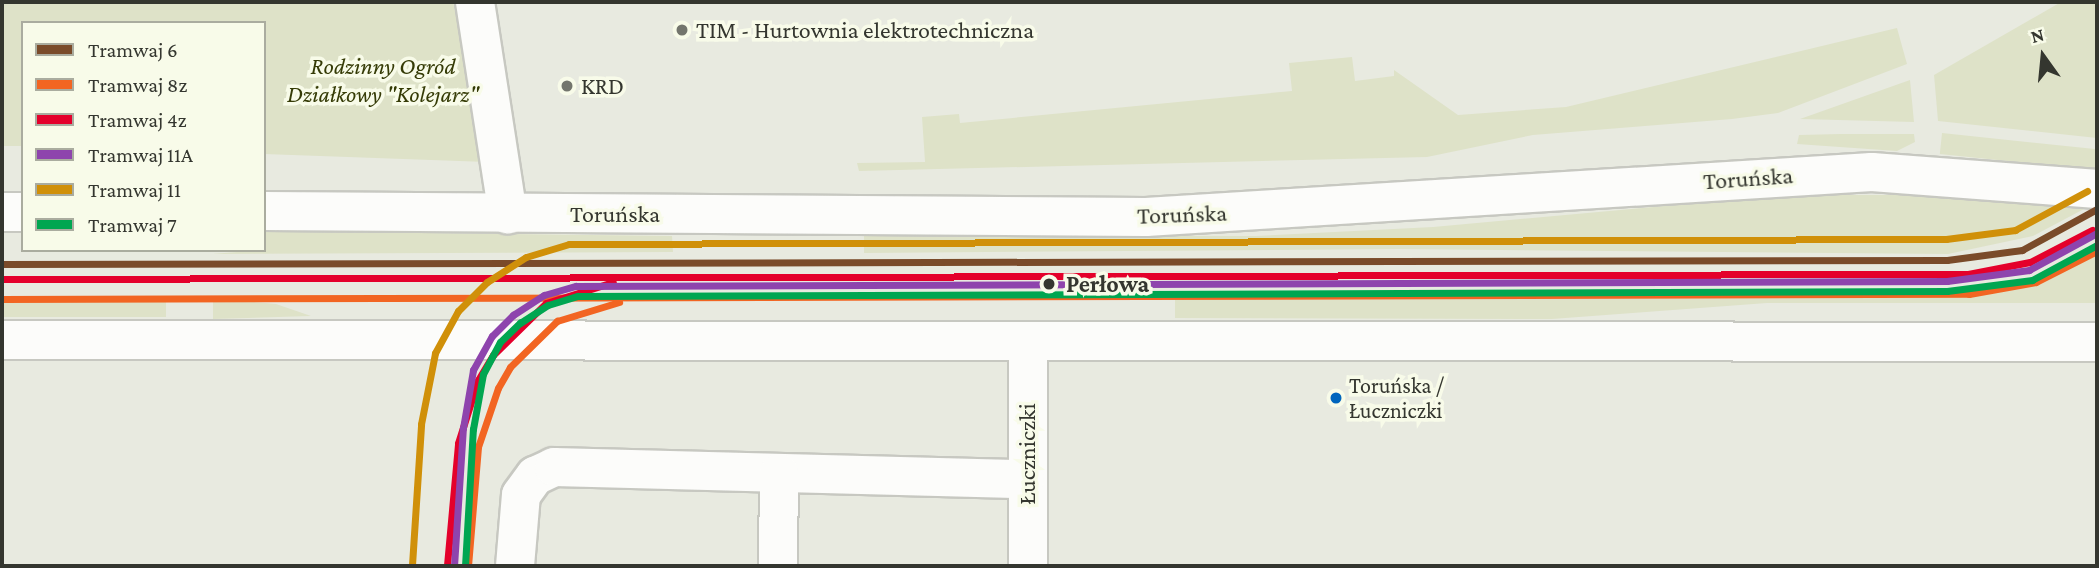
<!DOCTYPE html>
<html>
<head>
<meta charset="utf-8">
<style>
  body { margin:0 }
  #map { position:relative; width:2099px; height:568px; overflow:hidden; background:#e8eae0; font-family:"Crimson Pro",serif }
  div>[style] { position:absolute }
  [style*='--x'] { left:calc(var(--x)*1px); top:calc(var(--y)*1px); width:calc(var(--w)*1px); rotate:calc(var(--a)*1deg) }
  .green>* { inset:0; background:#dee2c8; transform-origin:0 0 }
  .roads { filter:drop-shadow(2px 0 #c7c8c1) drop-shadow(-2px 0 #c7c8c1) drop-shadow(0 2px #c7c8c1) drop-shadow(0 -2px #c7c8c1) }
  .street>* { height:38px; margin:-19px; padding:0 19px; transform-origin:19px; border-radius:19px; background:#fcfcfa }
  .secondary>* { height:38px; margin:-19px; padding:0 19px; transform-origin:19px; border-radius:19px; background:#fcfcfa }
  .tram-1>* { height:7px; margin:-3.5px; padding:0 3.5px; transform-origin:3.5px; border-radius:3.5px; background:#7a4b2a }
  .tram-2>* { height:7px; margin:-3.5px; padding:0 3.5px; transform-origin:3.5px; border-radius:3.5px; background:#f26522 }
  .tram-3>* { height:7px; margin:-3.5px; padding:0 3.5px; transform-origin:3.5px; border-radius:3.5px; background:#e4002b }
  .tram-4>* { height:7px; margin:-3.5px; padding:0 3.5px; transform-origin:3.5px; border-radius:3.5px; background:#8e44ad }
  .tram-5>* { height:7px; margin:-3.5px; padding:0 3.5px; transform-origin:3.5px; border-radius:3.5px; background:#d09009 }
  .tram-6>* { height:7px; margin:-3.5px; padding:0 3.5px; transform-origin:3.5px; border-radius:3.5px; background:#00a651 }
  .dots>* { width:19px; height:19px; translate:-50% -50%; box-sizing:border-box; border:4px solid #f8fbe9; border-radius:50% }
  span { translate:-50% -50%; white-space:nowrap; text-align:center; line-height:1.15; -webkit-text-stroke:7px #f8fbe9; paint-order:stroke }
  .bus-label { font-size:22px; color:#34362f }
  .left { translate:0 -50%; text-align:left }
  .poi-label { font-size:24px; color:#34362f }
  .park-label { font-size:24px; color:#353b06; font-style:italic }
  .street-label { font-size:24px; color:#34362f }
  .stop-label { font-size:24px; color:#34362f; font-weight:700 }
  .frame { position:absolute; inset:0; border:4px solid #34362f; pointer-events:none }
  .legend { position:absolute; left:21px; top:21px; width:245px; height:231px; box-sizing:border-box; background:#f8fbe9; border:2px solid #aaac9f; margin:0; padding:9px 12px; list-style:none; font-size:21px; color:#34362f }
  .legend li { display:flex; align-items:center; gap:14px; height:35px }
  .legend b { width:35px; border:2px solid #aaac9f }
  .north { position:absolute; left:2008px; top:21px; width:70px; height:70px; -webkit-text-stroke:5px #f8fbe9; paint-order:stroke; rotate:345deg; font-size:19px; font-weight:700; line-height:28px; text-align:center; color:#34362f }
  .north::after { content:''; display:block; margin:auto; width:24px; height:32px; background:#34362f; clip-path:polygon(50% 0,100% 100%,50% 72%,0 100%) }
</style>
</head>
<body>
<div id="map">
  <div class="green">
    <div style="clip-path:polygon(2px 2px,453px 2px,487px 162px,264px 154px,264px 23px,23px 23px,23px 146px,2px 146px)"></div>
    <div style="clip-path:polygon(2061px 2px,2097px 2px,2097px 138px,1938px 121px,1934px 75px)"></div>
    <div style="clip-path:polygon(1897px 28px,1907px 64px,1778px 113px,1732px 119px,1533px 135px,1427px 157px,859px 171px,857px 163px,925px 162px,922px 117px,959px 114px,960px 123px,1292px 91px,1289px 63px,1352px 57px,1355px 81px,1394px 76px,1394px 70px,1458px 115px,1566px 107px)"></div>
    <div style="clip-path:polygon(1910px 80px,1914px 122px,1800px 119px)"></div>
    <div style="left:1942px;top:133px;width:156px;height:21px;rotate:6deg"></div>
    <div style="clip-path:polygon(1840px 134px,1914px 134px,1915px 142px,1897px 151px,1797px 144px,1799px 135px)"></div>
    <div style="clip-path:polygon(1786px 195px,1955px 195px,2084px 209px,2033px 236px,1948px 254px,1399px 249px,864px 253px,864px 236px,1256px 236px,1433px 227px)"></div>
    <div style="clip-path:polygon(264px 231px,672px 236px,673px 252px,212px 254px,264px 250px)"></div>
    <div style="clip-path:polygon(2097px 251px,2097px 303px,1767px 303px,1552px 319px,1175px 318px,1175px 293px,1980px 292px,2047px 277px)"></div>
    <div style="left:2px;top:297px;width:164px;height:20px"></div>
    <div style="clip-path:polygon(213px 298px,276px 304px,311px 316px,213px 319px)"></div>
  </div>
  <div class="roads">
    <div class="street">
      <div style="--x:475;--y:2;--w:215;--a:81.2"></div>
      <div style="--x:1028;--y:343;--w:223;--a:90"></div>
      <div style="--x:515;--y:566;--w:71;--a:-85.2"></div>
      <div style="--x:521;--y:495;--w:24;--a:-54"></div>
      <div style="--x:535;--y:476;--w:21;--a:-25"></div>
      <div style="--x:554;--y:467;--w:471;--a:1.5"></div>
      <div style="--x:778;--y:566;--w:93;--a:-89.4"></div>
    </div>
    <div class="secondary">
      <div style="--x:264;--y:211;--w:882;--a:0.39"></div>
      <div style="--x:1146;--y:217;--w:727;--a:-3.55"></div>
      <div style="--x:1872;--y:172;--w:226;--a:4.3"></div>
      <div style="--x:2;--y:212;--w:21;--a:0"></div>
      <div style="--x:2;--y:340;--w:2095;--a:0.05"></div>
    </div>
  </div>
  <div class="tram-1">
    <div style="--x:2;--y:264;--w:1945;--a:-0.12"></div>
    <div style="--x:1947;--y:260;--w:76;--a:-7.6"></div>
    <div style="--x:2022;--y:250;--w:85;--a:-28.7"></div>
  </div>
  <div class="tram-2">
    <div style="--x:2;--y:299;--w:1967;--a:-0.15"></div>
    <div style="--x:1969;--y:294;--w:68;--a:-10.2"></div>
    <div style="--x:2036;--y:282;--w:68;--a:-26.9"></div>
    <div style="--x:468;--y:566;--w:119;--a:-85.2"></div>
    <div style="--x:478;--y:447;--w:62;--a:-71.3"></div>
    <div style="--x:498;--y:388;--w:24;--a:-60"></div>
    <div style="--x:510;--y:367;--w:66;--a:-44.4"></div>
    <div style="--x:557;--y:321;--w:65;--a:-17"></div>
  </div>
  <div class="tram-3">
    <div style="--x:2;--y:279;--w:1966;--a:-0.15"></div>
    <div style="--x:1968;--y:274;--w:63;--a:-11"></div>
    <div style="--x:2030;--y:262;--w:70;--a:-27.3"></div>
    <div style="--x:447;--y:565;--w:122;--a:-84.8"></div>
    <div style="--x:458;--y:443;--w:66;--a:-72.4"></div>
    <div style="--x:478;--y:380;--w:29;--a:-59"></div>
    <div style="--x:493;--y:355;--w:74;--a:-44.5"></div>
    <div style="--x:546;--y:303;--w:70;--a:-17.4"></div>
  </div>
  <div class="tram-4">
    <div style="--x:454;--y:566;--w:138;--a:-86.3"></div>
    <div style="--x:463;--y:428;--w:59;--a:-80.2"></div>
    <div style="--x:473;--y:370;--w:39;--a:-61"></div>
    <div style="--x:492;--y:336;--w:30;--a:-45"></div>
    <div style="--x:513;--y:315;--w:37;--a:-33"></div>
    <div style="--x:544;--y:295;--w:33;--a:-16"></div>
    <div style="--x:576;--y:286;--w:1371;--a:-0.21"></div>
    <div style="--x:1947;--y:281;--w:83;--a:-7.6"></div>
    <div style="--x:2029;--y:270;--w:77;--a:-28.6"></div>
  </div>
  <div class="tram-5">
    <div style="--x:412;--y:565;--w:141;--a:-86.3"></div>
    <div style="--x:421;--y:424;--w:72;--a:-78.8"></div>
    <div style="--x:435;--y:353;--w:48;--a:-61.3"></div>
    <div style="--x:458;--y:311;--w:41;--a:-45"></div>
    <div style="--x:487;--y:282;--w:46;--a:-32.7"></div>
    <div style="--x:526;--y:257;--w:45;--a:-16.8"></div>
    <div style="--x:569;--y:244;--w:1377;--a:-0.21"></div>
    <div style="--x:1946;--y:239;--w:70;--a:-7.4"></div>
    <div style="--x:2015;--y:230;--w:82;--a:-28.4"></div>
  </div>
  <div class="tram-6">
    <div style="--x:465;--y:566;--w:137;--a:-86.7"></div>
    <div style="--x:473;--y:429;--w:56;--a:-79.7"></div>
    <div style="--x:483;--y:374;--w:36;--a:-62"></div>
    <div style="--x:500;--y:342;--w:28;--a:-44"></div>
    <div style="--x:520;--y:323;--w:33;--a:-33"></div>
    <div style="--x:548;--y:305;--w:31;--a:-17"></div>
    <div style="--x:578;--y:296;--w:1369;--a:-0.21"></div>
    <div style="--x:1947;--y:291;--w:86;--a:-7.4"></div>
    <div style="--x:2032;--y:280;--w:74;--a:-28.3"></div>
  </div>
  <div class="dots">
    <div style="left:682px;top:30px;background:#73756d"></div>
    <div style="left:567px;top:86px;background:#73756d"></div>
    <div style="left:1049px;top:284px;background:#34362f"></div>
    <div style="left:1336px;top:398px;background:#0065bd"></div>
  </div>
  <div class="bus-label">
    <span class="left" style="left:1349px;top:398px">Toruńska /<br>Łuczniczki</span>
  </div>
  <div class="poi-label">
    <span class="left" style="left:696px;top:30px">TIM - Hurtownia elektrotechniczna</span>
    <span class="left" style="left:581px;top:86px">KRD</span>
  </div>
  <div class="park-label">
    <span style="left:383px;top:80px">Rodzinny Ogród<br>Działkowy "Kolejarz"</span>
  </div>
  <div class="street-label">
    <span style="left:1748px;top:178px;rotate:-4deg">Toruńska</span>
    <span style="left:615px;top:214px">Toruńska</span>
    <span style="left:1182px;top:214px;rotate:-2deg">Toruńska</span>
    <span style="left:1027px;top:454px;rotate:-90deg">Łuczniczki</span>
  </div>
  <div class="stop-label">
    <span class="left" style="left:1066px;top:284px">Perłowa</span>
  </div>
  <div class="frame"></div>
  <ul class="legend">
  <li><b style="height:9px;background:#7a4b2a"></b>Tramwaj 6</li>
  <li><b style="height:9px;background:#f26522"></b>Tramwaj 8z</li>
  <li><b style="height:9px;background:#e4002b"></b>Tramwaj 4z</li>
  <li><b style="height:9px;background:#8e44ad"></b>Tramwaj 11A</li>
  <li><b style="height:9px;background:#d09009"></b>Tramwaj 11</li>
  <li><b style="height:9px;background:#00a651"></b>Tramwaj 7</li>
  </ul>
  <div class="north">N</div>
</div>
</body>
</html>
